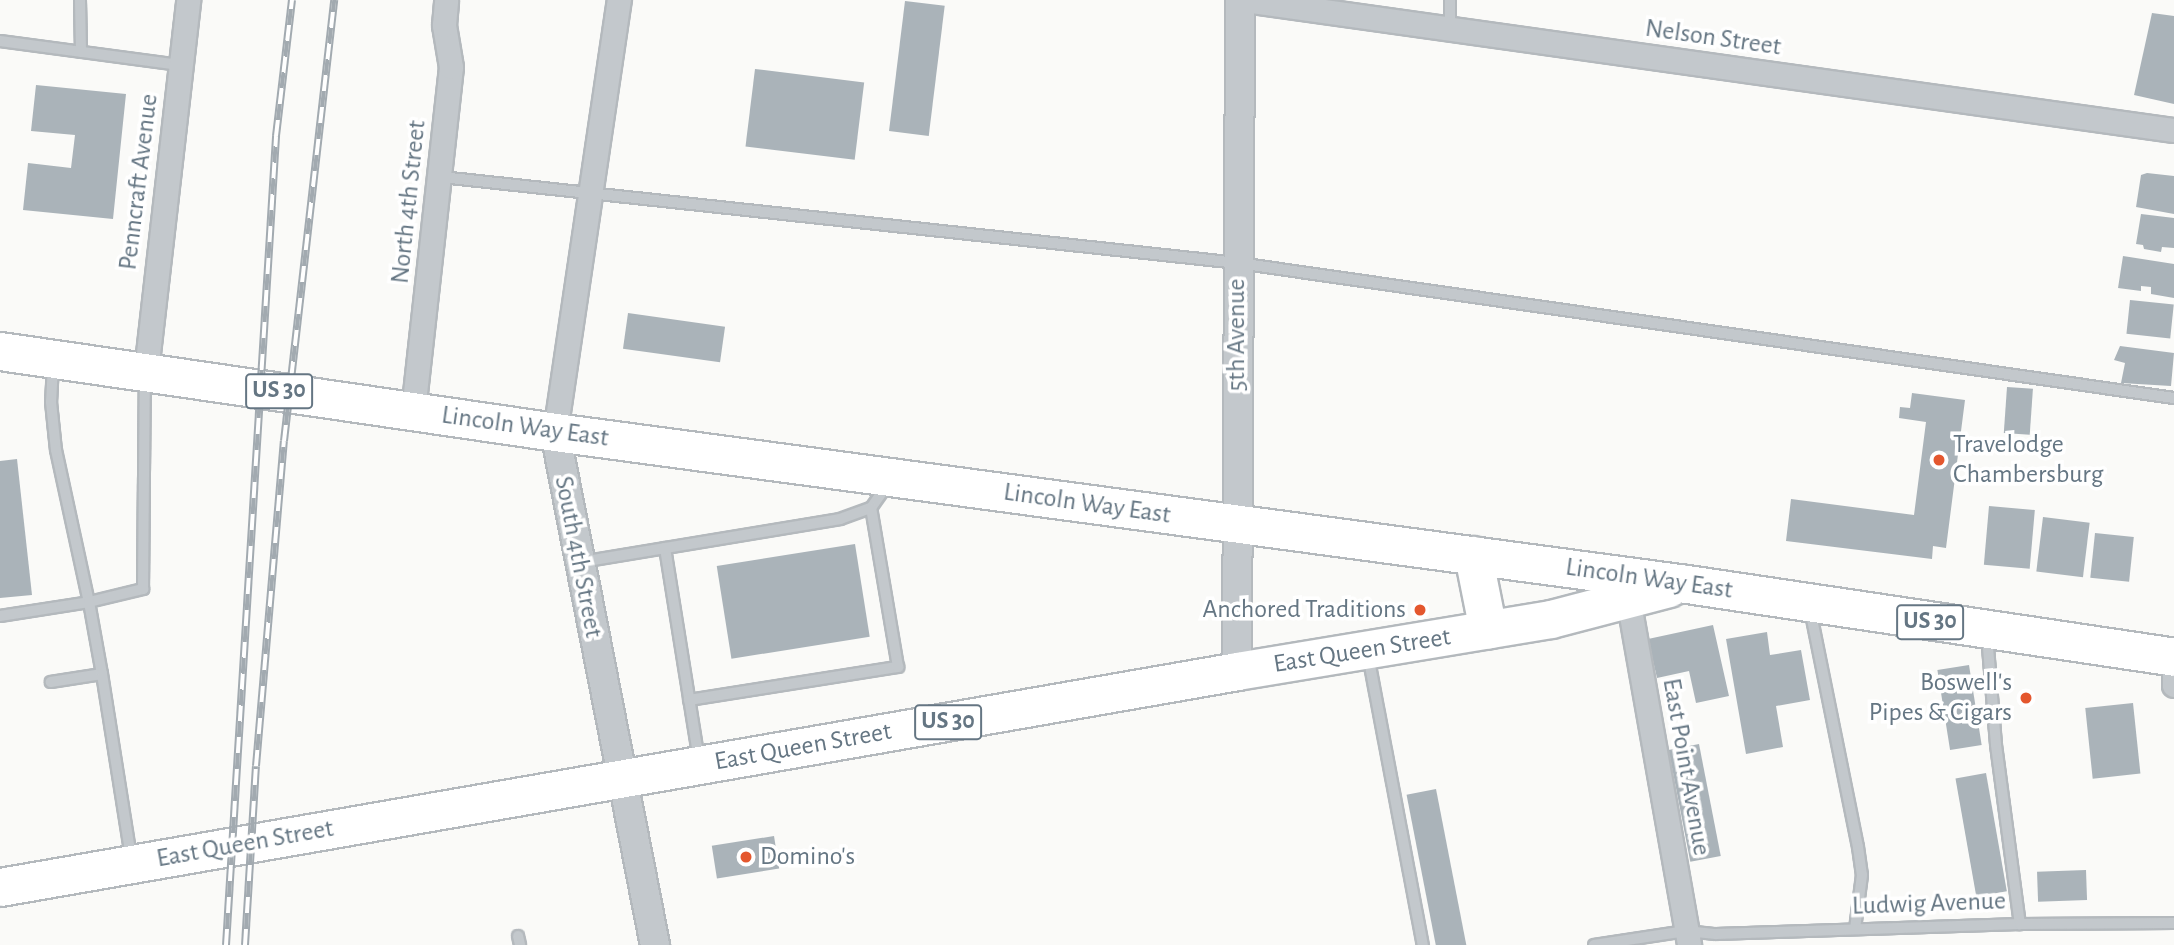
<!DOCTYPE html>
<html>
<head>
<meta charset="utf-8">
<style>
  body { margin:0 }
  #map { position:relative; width:2174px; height:945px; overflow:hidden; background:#fafaf8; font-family:"Alegreya Sans",sans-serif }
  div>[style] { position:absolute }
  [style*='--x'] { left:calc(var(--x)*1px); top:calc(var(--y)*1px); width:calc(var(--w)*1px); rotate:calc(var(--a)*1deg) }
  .building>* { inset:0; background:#aab3b9; transform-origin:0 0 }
  .roads { filter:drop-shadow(2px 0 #b4b9bd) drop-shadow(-2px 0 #b4b9bd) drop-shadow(0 2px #b4b9bd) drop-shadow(0 -2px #b4b9bd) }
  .service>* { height:10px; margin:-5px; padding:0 5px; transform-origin:5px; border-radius:5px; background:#c3c8cc }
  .minor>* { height:23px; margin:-11.5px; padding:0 11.5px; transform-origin:11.5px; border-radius:11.5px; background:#c3c8cc }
  .tertiary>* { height:28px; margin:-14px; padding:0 14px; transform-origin:14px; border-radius:14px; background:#c3c8cc }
  .trunk>* { height:37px; margin:-18.5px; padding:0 18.5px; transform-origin:18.5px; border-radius:18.5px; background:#fff }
  .rail>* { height:8px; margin-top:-4px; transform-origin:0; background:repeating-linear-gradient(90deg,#fff 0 16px,#a2aab0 0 32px); box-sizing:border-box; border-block:2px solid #a2aab0 }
  .dots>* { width:19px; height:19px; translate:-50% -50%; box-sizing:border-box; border:4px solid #fff; border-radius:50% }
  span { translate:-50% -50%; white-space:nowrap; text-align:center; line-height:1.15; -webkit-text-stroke:7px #fff; paint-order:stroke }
  .shield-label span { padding:2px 5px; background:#fff; border:2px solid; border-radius:5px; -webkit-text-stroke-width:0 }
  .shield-label { font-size:24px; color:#657683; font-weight:700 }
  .street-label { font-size:26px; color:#657683 }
  .poi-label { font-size:26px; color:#657683 }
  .left { translate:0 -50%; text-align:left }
  .right { translate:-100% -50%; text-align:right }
</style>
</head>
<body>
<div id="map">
  <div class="building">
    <div style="left:905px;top:1px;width:40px;height:131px;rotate:7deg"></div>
    <div style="clip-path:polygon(2152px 13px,2174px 16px,2174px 104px,2134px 95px)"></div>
    <div style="left:755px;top:69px;width:110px;height:78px;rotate:7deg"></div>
    <div style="clip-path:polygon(36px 85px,126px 94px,113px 219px,23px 210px,28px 163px,71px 168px,75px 135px,31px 131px)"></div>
    <div style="clip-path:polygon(2147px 173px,2174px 176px,2174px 214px,2136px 207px,2141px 175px)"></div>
    <div style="clip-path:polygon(2141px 214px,2174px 218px,2174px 248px,2162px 247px,2161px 252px,2144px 249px,2143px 245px,2136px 244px)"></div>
    <div style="clip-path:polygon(2123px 256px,2174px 264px,2174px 298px,2151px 294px,2151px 287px,2141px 286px,2141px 291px,2118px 288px)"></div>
    <div style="left:2130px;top:300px;width:44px;height:34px;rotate:6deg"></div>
    <div style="left:628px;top:313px;width:98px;height:36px;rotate:8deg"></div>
    <div style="clip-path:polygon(2120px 346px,2174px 353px,2171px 386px,2121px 383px,2125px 363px,2114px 360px)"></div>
    <div style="left:2007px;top:387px;width:26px;height:46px;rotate:4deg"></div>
    <div style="clip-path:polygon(1912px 393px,1965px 400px,1946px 548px,1933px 546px,1932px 559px,1786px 541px,1791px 499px,1914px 515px,1926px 422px,1899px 418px,1900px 407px,1910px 408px)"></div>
    <div style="clip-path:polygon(17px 459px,32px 595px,0 598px,0 461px)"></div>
    <div style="left:1989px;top:506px;width:46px;height:59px;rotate:5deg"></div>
    <div style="left:2043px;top:517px;width:47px;height:55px;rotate:7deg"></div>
    <div style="left:2095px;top:533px;width:39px;height:45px;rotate:6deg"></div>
    <div style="left:855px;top:544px;width:94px;height:140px;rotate:81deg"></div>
    <div style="clip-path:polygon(1713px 625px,1729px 696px,1696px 703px,1689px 671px,1657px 678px,1648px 639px)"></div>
    <div style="clip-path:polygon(1767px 632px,1770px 655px,1801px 650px,1810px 700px,1776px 706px,1783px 747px,1746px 754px,1726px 639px)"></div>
    <div style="left:1969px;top:665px;width:81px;height:32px;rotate:81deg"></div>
    <div style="left:2133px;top:703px;width:71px;height:48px;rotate:84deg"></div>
    <div style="left:1699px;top:744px;width:114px;height:31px;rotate:79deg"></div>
    <div style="left:1986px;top:773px;width:120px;height:31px;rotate:80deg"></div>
    <div style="left:1436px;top:789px;width:159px;height:30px;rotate:79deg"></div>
    <div style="left:774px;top:836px;width:33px;height:63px;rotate:81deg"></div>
    <div style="left:2086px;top:870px;width:30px;height:49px;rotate:88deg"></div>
  </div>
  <div class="roads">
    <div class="service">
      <div style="--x:80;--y:0;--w:52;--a:88.9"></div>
      <div style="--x:1450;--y:0;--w:29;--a:90"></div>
      <div style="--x:0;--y:41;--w:183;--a:7.6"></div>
      <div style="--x:441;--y:177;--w:802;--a:6.16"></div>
      <div style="--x:1238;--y:263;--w:946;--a:8.21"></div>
      <div style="--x:53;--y:365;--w:37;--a:93"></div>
      <div style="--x:51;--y:402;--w:48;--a:84.1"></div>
      <div style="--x:56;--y:450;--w:156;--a:77.8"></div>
      <div style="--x:89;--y:602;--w:56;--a:-13.5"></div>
      <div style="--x:143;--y:589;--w:212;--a:-89.5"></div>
      <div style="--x:665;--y:548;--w:215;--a:80.9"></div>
      <div style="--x:581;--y:562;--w:263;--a:-9.4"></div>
      <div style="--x:840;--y:519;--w:33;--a:-20"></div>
      <div style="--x:871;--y:508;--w:28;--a:-55"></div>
      <div style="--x:1810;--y:609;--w:243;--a:78.6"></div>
      <div style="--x:1858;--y:847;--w:28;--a:82"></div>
      <div style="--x:1862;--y:875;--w:54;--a:97.4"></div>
      <div style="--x:0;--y:616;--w:90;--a:-8.9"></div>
      <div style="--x:89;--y:602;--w:73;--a:79.8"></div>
      <div style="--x:102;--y:674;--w:52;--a:171.1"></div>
      <div style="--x:1987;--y:635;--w:110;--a:85.3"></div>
      <div style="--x:1996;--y:745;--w:181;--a:82.4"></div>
      <div style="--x:1368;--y:655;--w:295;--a:79.3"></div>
      <div style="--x:102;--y:674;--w:186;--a:81"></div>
      <div style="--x:689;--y:700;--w:212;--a:-9"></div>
      <div style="--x:898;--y:667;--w:161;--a:-99.6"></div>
      <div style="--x:518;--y:936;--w:9;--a:77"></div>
      <div style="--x:1594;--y:945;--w:93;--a:-8.7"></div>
      <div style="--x:1686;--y:931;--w:30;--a:6"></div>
      <div style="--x:1716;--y:934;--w:304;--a:-1.9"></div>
      <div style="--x:2020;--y:924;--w:154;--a:-0.4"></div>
    </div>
    <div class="minor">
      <div style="--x:1245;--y:0;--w:938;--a:7.97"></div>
      <div style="--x:146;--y:371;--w:373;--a:-83.5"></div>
      <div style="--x:413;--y:411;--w:346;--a:-83.7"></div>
      <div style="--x:451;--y:67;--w:43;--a:-99.5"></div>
      <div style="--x:444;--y:25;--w:25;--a:-85"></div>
      <div style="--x:555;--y:432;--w:437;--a:-81.6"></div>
      <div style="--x:1628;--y:598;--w:352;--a:80"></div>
      <div style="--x:2174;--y:650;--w:35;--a:90"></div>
    </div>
    <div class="tertiary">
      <div style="--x:555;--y:432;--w:523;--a:78.97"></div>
      <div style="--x:1237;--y:671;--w:671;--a:-89.74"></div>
    </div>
    <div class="trunk">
      <div style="--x:0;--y:351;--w:561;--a:8.3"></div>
      <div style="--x:555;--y:432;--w:1142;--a:7.65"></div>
      <div style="--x:1687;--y:584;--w:492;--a:8.5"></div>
      <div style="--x:1473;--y:555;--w:76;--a:78.7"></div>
      <div style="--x:0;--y:887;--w:1256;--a:-9.9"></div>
      <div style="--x:1237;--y:671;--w:318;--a:-9.4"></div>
      <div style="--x:1551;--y:619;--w:122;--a:-14.7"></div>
    </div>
  </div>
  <div class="rail">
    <div style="--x:226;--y:945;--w:811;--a:-86.46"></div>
    <div style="--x:276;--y:136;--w:137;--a:-83.3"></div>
    <div style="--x:245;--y:945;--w:179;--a:-86.5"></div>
    <div style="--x:256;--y:766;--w:326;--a:-85.1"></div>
    <div style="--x:284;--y:441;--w:444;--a:-83.5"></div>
  </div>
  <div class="dots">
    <div style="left:1939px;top:460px;background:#e4572e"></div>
    <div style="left:1420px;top:610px;background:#e4572e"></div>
    <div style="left:2026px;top:698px;background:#e4572e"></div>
    <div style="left:746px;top:857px;background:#e4572e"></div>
  </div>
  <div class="shield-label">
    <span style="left:279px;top:391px">US 30</span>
    <span style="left:1930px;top:622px">US 30</span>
    <span style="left:948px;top:722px">US 30</span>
  </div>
  <div class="street-label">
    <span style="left:1713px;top:38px;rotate:8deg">Nelson Street</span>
    <span style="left:139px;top:182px;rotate:-83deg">Penncraft Avenue</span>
    <span style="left:409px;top:202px;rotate:-84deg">North 4th Street</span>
    <span style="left:1237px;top:335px;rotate:-90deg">5th Avenue</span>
    <span style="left:525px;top:427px;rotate:8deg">Lincoln Way East</span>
    <span style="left:1087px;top:504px;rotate:8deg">Lincoln Way East</span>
    <span style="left:578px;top:557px;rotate:79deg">South 4th Street</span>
    <span style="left:1649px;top:579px;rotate:8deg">Lincoln Way East</span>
    <span style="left:1362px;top:651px;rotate:-9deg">East Queen Street</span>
    <span style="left:803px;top:747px;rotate:-10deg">East Queen Street</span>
    <span style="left:1686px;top:767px;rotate:80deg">East Point Avenue</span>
    <span style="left:245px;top:844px;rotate:-10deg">East Queen Street</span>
    <span style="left:1929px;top:904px;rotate:-2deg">Ludwig Avenue</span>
  </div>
  <div class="poi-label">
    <span class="left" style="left:1953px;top:460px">Travelodge<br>Chambersburg</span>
    <span class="right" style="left:1406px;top:610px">Anchored Traditions</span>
    <span class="right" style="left:2012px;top:698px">Boswell's<br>Pipes &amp; Cigars</span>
    <span class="left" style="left:760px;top:857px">Domino's</span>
  </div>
</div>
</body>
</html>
